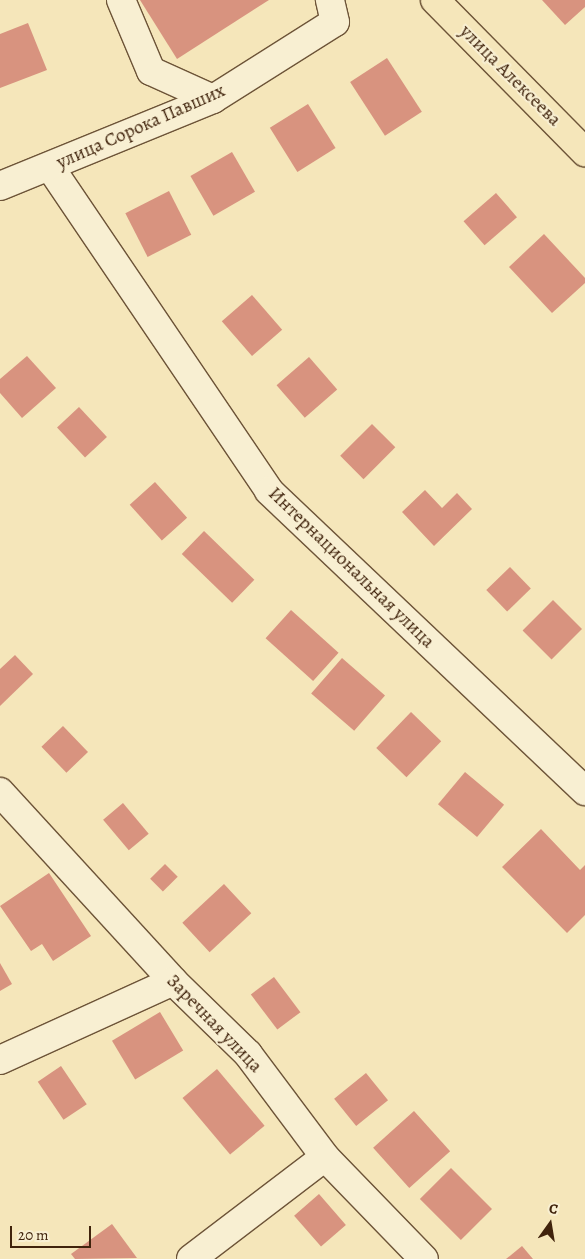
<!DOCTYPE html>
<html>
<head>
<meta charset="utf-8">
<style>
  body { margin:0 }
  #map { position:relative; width:585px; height:1259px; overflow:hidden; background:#f5e6ba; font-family:Alegreya,serif }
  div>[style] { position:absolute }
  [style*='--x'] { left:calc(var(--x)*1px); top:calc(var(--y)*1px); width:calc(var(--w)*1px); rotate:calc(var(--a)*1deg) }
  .building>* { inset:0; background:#d8937f; transform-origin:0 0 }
  .roads { filter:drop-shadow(1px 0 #6d5438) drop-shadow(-1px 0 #6d5438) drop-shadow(0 1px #6d5438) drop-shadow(0 -1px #6d5438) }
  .minor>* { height:28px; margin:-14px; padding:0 14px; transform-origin:14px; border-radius:14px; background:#f8efd2 }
  .major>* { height:28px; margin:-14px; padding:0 14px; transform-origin:14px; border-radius:14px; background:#f5e6ba }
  span { translate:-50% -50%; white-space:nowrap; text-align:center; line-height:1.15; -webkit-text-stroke:4px #f8efd2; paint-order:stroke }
  .street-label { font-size:19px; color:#40230c }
  .north { position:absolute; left:525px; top:1199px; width:50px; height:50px; -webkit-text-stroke:4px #f8efd2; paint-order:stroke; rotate:13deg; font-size:14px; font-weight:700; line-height:20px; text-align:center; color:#40230c }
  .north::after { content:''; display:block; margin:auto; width:18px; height:22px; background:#40230c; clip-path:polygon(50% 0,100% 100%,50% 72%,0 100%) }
  .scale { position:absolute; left:10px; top:1226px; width:81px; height:22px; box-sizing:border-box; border:2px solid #40230c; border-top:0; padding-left:6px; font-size:15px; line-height:18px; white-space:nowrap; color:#40230c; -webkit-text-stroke:4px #f8efd2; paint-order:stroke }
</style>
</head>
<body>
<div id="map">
  <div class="building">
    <div style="clip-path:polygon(140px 0,269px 0,177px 59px)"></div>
    <div style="clip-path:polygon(542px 0,585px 0,585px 7px,565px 25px)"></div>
    <div style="clip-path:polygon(28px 23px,47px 70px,0 88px,0 34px)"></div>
    <div style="left:387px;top:58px;width:64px;height:44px;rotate:57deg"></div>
    <div style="left:308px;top:104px;width:52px;height:45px;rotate:58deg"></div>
    <div style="left:232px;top:152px;width:46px;height:48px;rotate:60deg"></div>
    <div style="left:169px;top:191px;width:49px;height:49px;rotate:63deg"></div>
    <div style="left:496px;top:193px;width:32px;height:43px;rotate:49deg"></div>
    <div style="clip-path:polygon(544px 234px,585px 278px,585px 283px,552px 313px,509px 267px)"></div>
    <div style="left:252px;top:295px;width:46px;height:40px;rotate:49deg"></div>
    <div style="clip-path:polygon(27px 356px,56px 388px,22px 418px,0 393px,0 379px)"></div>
    <div style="left:309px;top:357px;width:43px;height:43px;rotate:49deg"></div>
    <div style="left:79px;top:407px;width:41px;height:30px;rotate:47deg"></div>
    <div style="left:372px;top:424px;width:33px;height:45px;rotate:45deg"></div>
    <div style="left:155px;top:482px;width:48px;height:34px;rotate:48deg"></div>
    <div style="clip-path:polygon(425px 490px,442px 508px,457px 493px,472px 509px,434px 546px,402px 512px)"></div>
    <div style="left:204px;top:531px;width:70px;height:32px;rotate:44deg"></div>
    <div style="left:510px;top:567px;width:30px;height:33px;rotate:46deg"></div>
    <div style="left:553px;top:600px;width:41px;height:43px;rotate:45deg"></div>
    <div style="left:291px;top:610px;width:64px;height:38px;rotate:42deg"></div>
    <div style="clip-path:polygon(15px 655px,33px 674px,0 706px,0 669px)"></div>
    <div style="left:342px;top:658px;width:57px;height:47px;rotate:41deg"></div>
    <div style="left:411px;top:712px;width:42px;height:50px;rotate:44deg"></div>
    <div style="left:63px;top:726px;width:36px;height:30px;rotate:46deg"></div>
    <div style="left:465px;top:772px;width:51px;height:42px;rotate:40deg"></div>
    <div style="left:123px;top:803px;width:40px;height:26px;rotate:50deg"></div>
    <div style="clip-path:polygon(541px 829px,580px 870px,585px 865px,585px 915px,567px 933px,502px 867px)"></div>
    <div style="left:165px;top:864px;width:18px;height:21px;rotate:45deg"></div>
    <div style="clip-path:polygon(49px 873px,91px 936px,53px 961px,42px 944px,31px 951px,0 906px)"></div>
    <div style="left:224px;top:884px;width:40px;height:57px;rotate:47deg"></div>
    <div style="clip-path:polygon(0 963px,12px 984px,0 991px)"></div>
    <div style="left:274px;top:977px;width:44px;height:29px;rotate:53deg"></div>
    <div style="left:160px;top:1012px;width:45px;height:56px;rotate:59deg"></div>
    <div style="left:61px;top:1066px;width:46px;height:28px;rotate:56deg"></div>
    <div style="left:217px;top:1069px;width:74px;height:45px;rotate:50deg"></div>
    <div style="left:366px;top:1073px;width:35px;height:41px;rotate:51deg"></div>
    <div style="left:414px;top:1111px;width:54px;height:55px;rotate:48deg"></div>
    <div style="left:451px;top:1168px;width:58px;height:44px;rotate:45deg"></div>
    <div style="left:319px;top:1194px;width:41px;height:33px;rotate:49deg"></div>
    <div style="clip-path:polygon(112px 1224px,137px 1258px,75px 1259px,71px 1254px)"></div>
    <div style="clip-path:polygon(522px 1246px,533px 1259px,506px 1259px)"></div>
  </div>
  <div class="roads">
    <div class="minor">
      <div style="--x:121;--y:0;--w:77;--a:67.1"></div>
      <div style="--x:151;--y:71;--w:68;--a:24.3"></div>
      <div style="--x:50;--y:167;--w:391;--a:55.9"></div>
      <div style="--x:269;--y:491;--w:436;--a:43.5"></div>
      <div style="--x:0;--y:186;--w:230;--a:-22.2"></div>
      <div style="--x:213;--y:99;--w:144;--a:-32.3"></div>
      <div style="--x:335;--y:22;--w:23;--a:-103"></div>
      <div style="--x:0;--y:792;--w:256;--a:47.5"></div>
      <div style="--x:173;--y:981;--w:105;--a:44.2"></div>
      <div style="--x:248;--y:1054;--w:129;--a:53.2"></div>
      <div style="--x:325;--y:1157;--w:142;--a:45.9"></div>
      <div style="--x:0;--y:1060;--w:190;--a:-24.5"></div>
      <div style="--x:191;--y:1259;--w:168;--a:-37.3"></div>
    </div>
    <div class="major">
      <div style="--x:435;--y:0;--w:214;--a:45.4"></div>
    </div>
  </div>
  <div class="street-label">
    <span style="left:510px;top:76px;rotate:45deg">улица Алексеева</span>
    <span style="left:141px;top:127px;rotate:-24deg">улица Сорока Павших</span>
    <span style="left:351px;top:568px;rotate:44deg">Интернациональная улица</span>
    <span style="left:214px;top:1024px;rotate:46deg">Заречная улица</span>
  </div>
  <div class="north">С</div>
  <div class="scale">20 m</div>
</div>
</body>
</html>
